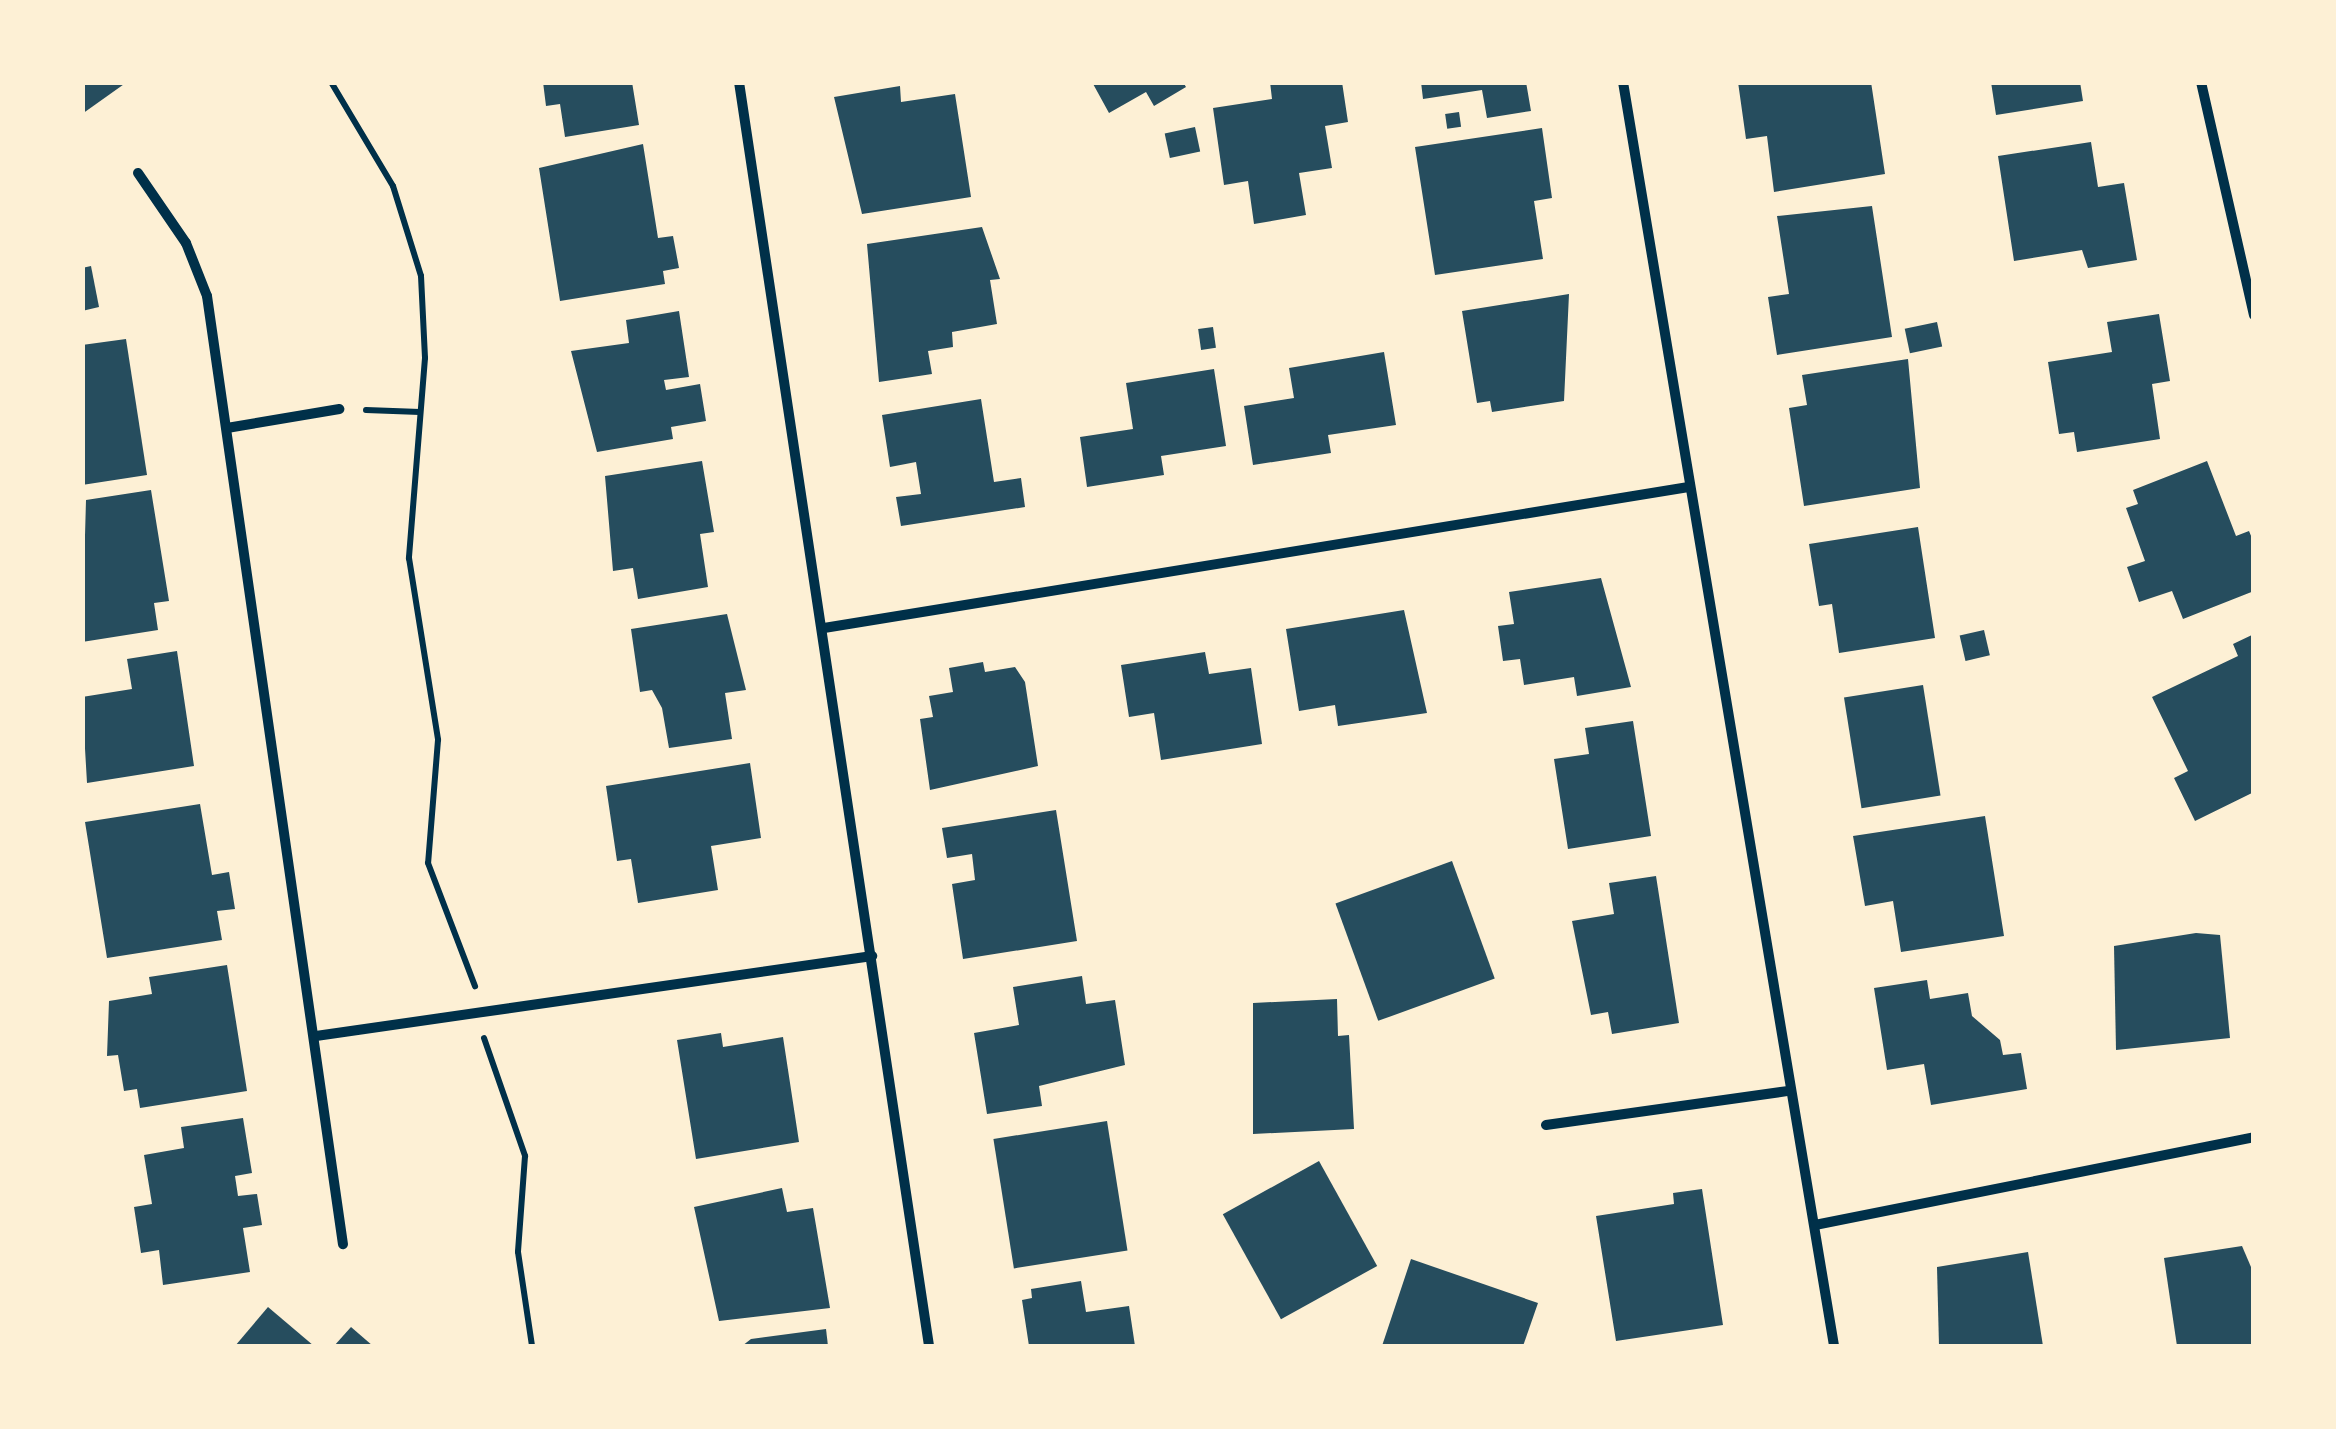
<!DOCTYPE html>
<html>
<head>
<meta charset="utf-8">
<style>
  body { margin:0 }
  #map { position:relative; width:2336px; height:1429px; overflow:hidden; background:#fdf0d5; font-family:"Nunito Sans",sans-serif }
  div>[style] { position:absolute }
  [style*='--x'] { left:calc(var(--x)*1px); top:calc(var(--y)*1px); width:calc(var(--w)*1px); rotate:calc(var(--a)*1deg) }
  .building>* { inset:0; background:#264d5e; transform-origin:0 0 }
  .path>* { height:6px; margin:-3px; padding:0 3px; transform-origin:3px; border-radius:3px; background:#003049 }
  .minor>* { height:10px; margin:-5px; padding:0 5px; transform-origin:5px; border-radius:5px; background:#003049 }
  span { translate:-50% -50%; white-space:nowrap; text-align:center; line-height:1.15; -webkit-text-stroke:8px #fdf0d5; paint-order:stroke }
  .frame { position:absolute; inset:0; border:85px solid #fdf0d5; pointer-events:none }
</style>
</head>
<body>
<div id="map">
  <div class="building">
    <div style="clip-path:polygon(82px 82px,127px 82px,82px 114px)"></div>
    <div style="clip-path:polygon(543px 82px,632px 82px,639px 125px,565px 137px,560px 104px,546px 106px)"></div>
    <div style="clip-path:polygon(1092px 82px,1183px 82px,1186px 87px,1154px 106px,1146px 92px,1109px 113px)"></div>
    <div style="clip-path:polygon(1270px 82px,1342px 82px,1348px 122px,1325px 126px,1332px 168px,1299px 173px,1306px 215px,1254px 224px,1248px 181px,1224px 185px,1213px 108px,1272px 99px)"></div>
    <div style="clip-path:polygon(1421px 82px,1526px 82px,1531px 111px,1487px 118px,1482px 90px,1423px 99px)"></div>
    <div style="clip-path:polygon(1738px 82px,1871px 82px,1885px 174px,1774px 192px,1767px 136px,1746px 139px)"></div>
    <div style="clip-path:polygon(1991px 82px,2080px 82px,2083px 101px,1996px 115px)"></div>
    <div style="clip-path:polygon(900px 86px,901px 102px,955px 94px,971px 197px,862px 214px,834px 97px)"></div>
    <div style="left:1459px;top:112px;width:15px;height:14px;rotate:82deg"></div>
    <div style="left:1195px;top:127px;width:25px;height:31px;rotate:78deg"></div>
    <div style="clip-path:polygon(1542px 128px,1552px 198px,1534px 201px,1543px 259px,1435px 275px,1415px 147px)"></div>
    <div style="clip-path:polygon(2091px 142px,2098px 187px,2124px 183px,2137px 260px,2088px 268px,2082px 250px,2014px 261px,1998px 156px)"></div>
    <div style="clip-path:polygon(643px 144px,658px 238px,673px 236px,679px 268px,663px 271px,665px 284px,560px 301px,539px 168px)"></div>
    <div style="clip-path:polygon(1872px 206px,1892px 337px,1777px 355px,1768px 297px,1789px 294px,1777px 216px)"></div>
    <div style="clip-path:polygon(982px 227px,1000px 279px,990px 280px,997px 324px,952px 332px,953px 347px,928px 351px,932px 374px,879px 382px,867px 244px)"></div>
    <div style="clip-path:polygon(91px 266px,99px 307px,82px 311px,82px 268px)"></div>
    <div style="clip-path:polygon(1569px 294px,1564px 401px,1492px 412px,1490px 401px,1477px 403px,1462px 311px)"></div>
    <div style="clip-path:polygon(679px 311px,689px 377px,664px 380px,666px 390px,700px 384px,706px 421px,671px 427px,673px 439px,597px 452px,571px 351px,629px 343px,626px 320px)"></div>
    <div style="clip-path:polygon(2159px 314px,2170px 381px,2152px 384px,2160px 439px,2077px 452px,2074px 432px,2059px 434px,2048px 362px,2112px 352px,2107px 322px)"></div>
    <div style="left:1937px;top:322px;width:25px;height:33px;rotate:78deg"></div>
    <div style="left:1213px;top:327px;width:21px;height:15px;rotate:82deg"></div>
    <div style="clip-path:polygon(126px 339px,147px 475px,82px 485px,82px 345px)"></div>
    <div style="clip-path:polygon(1384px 352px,1396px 425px,1328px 435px,1331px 453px,1253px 465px,1244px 406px,1294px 398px,1289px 368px)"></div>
    <div style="clip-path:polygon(1908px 359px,1920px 488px,1804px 506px,1789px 408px,1807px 405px,1802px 375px)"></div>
    <div style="clip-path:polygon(1214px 369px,1226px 446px,1161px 456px,1164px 475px,1087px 487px,1080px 437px,1133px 429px,1126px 383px)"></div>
    <div style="clip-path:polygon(981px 399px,994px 482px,1021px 478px,1025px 507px,901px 526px,896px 497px,921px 494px,916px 462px,890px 467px,882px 415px)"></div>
    <div style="clip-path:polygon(702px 461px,714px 532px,700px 534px,708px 587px,638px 599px,633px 568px,613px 571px,605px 476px)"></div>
    <div style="clip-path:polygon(2207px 461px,2236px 536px,2249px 531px,2254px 543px,2254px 591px,2183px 619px,2172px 591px,2139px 602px,2127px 567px,2145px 561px,2126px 508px,2138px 504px,2133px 490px)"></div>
    <div style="clip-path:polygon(151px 490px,169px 601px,154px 603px,158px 630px,82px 642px,86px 500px)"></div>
    <div style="clip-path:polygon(1918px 527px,1935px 638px,1839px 653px,1832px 604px,1819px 606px,1809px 544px)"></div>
    <div style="clip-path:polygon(1601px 578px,1631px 687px,1577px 696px,1574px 677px,1524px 685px,1520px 659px,1503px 661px,1498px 626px,1514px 624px,1509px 592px)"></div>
    <div style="clip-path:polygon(1404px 610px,1427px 713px,1338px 726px,1335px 705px,1299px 711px,1286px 629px)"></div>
    <div style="clip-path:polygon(727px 614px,746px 690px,725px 693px,732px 739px,669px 748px,662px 708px,652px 690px,640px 692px,631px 629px)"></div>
    <div style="left:1984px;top:630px;width:26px;height:25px;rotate:77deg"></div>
    <div style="clip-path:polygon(2254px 634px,2254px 792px,2195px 821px,2174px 778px,2188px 771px,2152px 697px,2238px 656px,2233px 644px)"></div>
    <div style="clip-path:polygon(177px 651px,194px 766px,87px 783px,82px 697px,132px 689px,127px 659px)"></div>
    <div style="clip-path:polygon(1205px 652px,1209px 674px,1251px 668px,1262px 744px,1161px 760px,1154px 713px,1129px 717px,1121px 665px)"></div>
    <div style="clip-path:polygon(983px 662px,985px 672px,1015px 667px,1025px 682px,1038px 766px,930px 790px,920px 719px,933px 717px,929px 696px,953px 692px,949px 668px)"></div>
    <div style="left:1923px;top:685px;width:112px;height:80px;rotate:81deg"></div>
    <div style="clip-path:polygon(1633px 721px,1651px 836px,1568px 849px,1554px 759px,1589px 754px,1585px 728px)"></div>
    <div style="clip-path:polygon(750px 763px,761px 838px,711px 846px,718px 890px,638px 903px,631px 859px,617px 861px,606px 786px)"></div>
    <div style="clip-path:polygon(200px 804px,212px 875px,229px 872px,235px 909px,217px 911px,222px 940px,107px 958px,85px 822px)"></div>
    <div style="clip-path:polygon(1056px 810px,1077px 941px,963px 959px,952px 884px,975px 880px,972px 854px,947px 858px,942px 828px)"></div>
    <div style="clip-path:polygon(1985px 816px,2004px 936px,1901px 952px,1893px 901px,1865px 906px,1853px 836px)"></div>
    <div style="left:1452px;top:861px;width:125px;height:124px;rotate:70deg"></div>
    <div style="clip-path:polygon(1656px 876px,1679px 1023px,1612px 1034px,1608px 1012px,1591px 1015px,1572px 921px,1614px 914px,1609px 883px)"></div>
    <div style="clip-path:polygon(2196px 933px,2220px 935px,2230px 1038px,2116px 1050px,2114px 946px)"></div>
    <div style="clip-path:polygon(227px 965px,247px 1091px,140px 1108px,137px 1089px,124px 1091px,118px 1055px,107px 1056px,109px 1001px,152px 994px,149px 977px)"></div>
    <div style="clip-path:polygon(1082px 976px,1086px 1004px,1115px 1000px,1125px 1065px,1039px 1086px,1042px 1106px,987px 1114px,974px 1033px,1019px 1025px,1013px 987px)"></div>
    <div style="clip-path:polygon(1927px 980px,1930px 999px,1968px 993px,1972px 1016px,2000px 1040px,2003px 1055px,2021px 1053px,2027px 1089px,1931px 1105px,1924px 1064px,1887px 1070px,1874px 988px)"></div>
    <div style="clip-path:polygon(1337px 999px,1338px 1036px,1349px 1035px,1354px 1129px,1253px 1134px,1253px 1003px)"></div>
    <div style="clip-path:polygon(721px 1033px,723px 1047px,783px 1037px,799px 1142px,696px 1159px,677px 1040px)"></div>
    <div style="clip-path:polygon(243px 1118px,252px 1173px,235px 1176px,238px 1196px,257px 1194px,262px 1225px,243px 1228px,250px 1272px,163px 1285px,159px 1250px,141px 1253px,134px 1207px,152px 1204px,144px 1155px,184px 1148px,181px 1127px)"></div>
    <div style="left:1107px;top:1121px;width:131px;height:115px;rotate:81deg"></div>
    <div style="left:1319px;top:1161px;width:120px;height:110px;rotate:61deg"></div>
    <div style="clip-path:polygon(782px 1188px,787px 1212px,813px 1208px,830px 1308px,719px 1321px,694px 1207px)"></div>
    <div style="clip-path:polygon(1702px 1189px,1723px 1325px,1616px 1341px,1596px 1216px,1674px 1204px,1673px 1193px)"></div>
    <div style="clip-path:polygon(2242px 1246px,2254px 1274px,2254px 1346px,2177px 1346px,2164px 1258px)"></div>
    <div style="clip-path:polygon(2028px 1252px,2043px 1346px,1939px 1346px,1937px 1267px)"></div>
    <div style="clip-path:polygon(1411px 1259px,1538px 1303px,1523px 1346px,1382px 1346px)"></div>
    <div style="clip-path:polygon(1081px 1281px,1086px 1312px,1129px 1306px,1135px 1346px,1029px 1346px,1022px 1300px,1032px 1298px,1031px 1289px)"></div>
    <div style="clip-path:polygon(268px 1307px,314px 1346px,235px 1346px)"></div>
    <div style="clip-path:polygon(351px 1327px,373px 1346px,334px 1346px)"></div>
    <div style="clip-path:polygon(826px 1329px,828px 1346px,742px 1346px,751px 1339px)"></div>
  </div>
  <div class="path">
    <div style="--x:331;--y:82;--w:121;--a:59.2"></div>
    <div style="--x:393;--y:186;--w:94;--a:72.7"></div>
    <div style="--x:421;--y:276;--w:82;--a:87.2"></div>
    <div style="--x:425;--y:358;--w:201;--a:94.6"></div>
    <div style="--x:409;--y:558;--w:184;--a:80.9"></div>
    <div style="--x:438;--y:740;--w:123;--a:94.6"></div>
    <div style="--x:428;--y:863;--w:132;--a:69.1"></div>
    <div style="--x:366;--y:410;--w:54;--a:2.1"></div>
    <div style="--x:484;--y:1038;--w:125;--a:70.8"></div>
    <div style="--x:525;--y:1156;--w:96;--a:94.2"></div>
    <div style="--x:518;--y:1252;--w:95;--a:81.5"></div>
  </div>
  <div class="minor">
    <div style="--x:739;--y:82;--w:1278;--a:81.45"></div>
    <div style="--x:1623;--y:82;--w:1281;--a:80.52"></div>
    <div style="--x:2201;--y:82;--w:239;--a:77.2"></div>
    <div style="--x:138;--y:173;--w:85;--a:55.6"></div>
    <div style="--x:186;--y:243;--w:57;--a:68.4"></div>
    <div style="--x:207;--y:296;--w:958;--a:81.84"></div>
    <div style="--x:227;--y:428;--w:114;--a:-9.6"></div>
    <div style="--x:824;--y:628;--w:876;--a:-9.26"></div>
    <div style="--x:316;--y:1036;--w:562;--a:-8.19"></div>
    <div style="--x:1546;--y:1125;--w:245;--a:-8"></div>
    <div style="--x:1815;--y:1225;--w:448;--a:-11.3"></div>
  </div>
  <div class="frame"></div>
</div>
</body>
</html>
